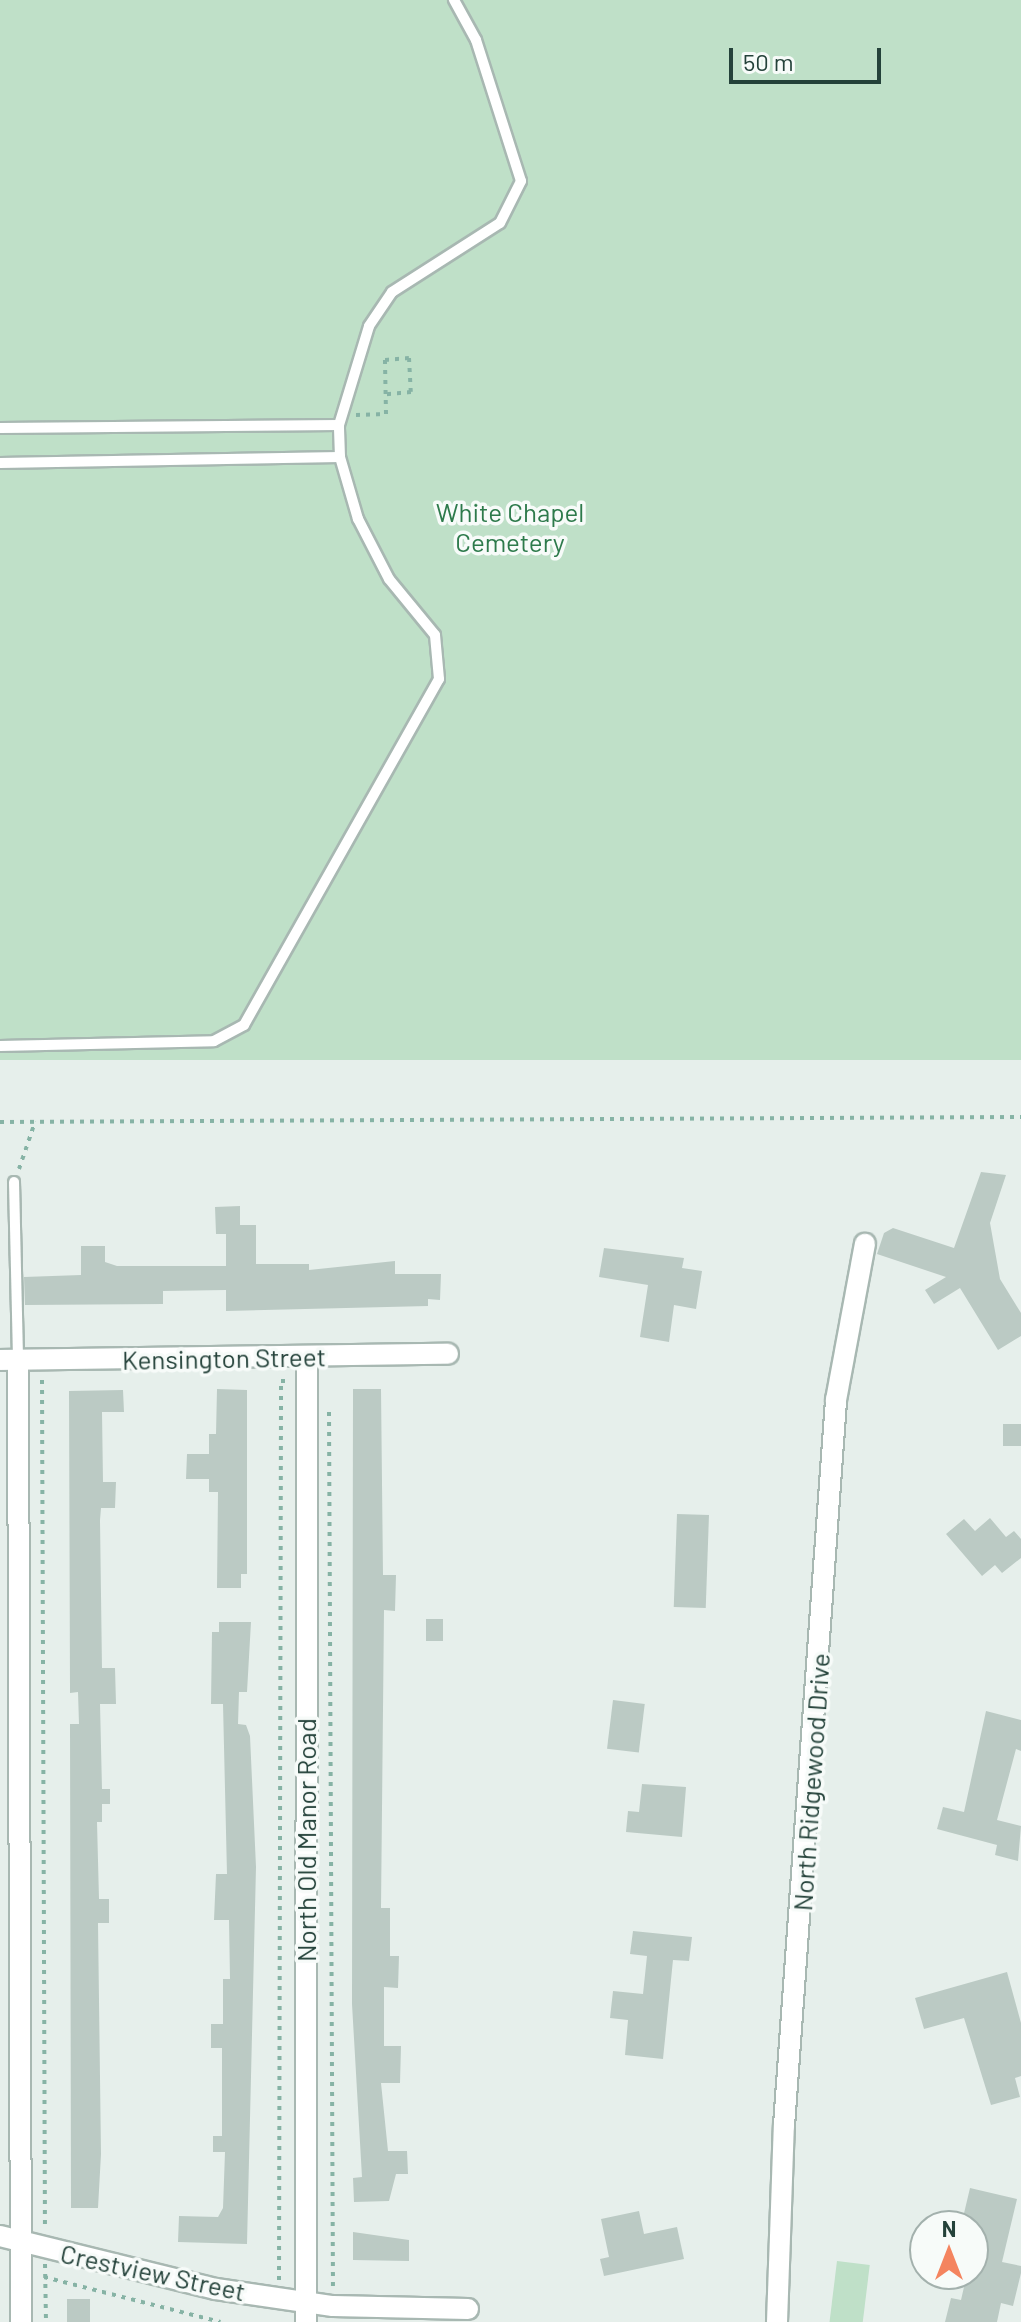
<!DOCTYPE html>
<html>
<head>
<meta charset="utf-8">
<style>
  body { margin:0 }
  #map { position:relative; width:1021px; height:2322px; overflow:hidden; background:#e6efeb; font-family:Barlow,sans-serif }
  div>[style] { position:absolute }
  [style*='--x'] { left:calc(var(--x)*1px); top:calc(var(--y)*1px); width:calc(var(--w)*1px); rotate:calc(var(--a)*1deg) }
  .green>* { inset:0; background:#bfe0c8; transform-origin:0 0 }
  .building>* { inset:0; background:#bbcac4; transform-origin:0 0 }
  .path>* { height:4px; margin-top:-2px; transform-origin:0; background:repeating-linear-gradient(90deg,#86b3a5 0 4px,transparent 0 10px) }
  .roads { filter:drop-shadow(2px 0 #a8b8b2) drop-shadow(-2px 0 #a8b8b2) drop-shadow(0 2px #a8b8b2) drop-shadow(0 -2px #a8b8b2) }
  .lane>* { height:10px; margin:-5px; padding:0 5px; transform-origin:5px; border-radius:5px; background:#fff }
  .street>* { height:20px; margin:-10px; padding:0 10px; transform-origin:10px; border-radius:10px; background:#fff }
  span { translate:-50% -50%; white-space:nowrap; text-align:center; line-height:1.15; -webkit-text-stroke:7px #f7fbf9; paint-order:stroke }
  .park-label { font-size:26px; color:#2d7a4b }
  .street-label { font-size:26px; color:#24423a }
  .north { position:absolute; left:909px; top:2210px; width:80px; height:80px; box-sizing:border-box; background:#f7fbf9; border:2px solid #a3b1ad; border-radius:50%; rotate:0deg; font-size:22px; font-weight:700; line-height:32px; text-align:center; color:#24423a }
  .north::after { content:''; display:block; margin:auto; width:28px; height:36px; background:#f4845f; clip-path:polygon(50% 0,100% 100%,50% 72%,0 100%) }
  .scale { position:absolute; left:729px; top:48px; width:152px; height:36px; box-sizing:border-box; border:4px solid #24423a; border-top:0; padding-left:10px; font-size:24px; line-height:28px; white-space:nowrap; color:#24423a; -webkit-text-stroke:6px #f7fbf9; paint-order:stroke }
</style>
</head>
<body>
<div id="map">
  <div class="green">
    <div style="left:0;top:0;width:1021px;height:1060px"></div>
    <div style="left:837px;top:2261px;width:33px;height:62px;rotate:7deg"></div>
  </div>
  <div class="building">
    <div style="clip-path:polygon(981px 1172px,1006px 1175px,990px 1223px,1000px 1279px,1021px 1313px,1021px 1336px,998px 1350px,960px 1288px,934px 1304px,925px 1290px,946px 1277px,877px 1254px,884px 1233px,893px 1228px,954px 1248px)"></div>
    <div style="clip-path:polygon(240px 1206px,240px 1225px,256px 1225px,256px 1264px,309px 1264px,309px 1270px,395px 1261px,395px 1274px,441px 1274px,440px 1300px,428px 1299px,428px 1306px,226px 1311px,226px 1290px,163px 1291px,163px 1304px,25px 1305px,24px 1277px,81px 1275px,81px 1246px,105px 1246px,105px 1262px,117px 1266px,226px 1266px,226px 1234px,216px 1234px,215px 1207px)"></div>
    <div style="clip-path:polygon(604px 1248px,684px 1258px,682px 1268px,702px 1271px,696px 1309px,674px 1305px,669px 1342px,640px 1337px,648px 1285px,599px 1277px)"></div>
    <div style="clip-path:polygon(217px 1389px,247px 1390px,247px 1574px,241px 1574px,241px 1588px,217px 1588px,218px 1492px,209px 1492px,209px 1479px,186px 1479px,187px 1454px,209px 1454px,209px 1434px,216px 1434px)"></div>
    <div style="clip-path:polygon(353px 1389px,381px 1389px,383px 1575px,396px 1575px,395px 1611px,384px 1610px,381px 1908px,390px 1908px,390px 1956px,399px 1956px,398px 1988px,384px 1987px,384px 2046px,401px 2046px,400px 2083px,381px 2083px,388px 2151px,407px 2151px,408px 2174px,396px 2174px,389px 2201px,354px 2202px,353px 2178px,362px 2177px,352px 2004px)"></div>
    <div style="clip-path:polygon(123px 1390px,124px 1412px,102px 1412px,103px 1482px,116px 1482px,115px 1508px,101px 1508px,100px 1520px,102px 1668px,115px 1668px,116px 1704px,100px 1704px,102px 1789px,110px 1789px,110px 1804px,102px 1804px,102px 1822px,97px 1822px,99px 1899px,109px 1899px,109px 1923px,98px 1923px,101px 2154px,98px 2208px,71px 2208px,70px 1724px,79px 1724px,78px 1692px,70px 1693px,69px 1391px)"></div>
    <div style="left:1021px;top:1424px;width:22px;height:18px;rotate:90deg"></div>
    <div style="left:677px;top:1514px;width:32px;height:93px;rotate:2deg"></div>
    <div style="clip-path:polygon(990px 1518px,1006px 1537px,1014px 1531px,1021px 1539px,1021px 1558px,1002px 1573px,995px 1565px,982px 1576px,946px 1534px,964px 1519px,975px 1531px)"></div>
    <div style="left:426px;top:1619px;width:17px;height:22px"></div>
    <div style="clip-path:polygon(219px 1622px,251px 1622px,247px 1692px,239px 1692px,238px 1724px,246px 1725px,250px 1736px,256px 1867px,247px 2244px,178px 2242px,179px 2216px,218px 2217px,223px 2208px,225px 2152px,213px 2152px,213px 2136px,222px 2136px,222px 2048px,211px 2048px,211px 2024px,223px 2024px,223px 1979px,230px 1979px,229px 1920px,214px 1920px,216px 1874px,227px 1874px,223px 1704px,211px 1704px,212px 1632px,219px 1632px)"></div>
    <div style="left:613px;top:1700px;width:32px;height:49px;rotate:7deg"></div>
    <div style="clip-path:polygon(986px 1711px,1021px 1720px,1021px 1751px,1016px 1749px,997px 1820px,1021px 1826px,1018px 1861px,995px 1855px,997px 1845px,937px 1829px,943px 1807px,964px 1812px)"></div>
    <div style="clip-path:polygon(642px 1784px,686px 1787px,682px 1837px,626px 1832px,628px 1811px,639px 1812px)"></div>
    <div style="clip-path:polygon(633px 1931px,692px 1937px,689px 1961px,673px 1960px,663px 2059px,625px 2055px,628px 2020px,610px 2018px,613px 1991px,643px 1994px,647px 1956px,630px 1954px)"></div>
    <div style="clip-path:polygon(1007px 1972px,1021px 2023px,1021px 2076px,1015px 2078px,1020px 2097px,991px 2105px,964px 2018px,924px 2029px,915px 1998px)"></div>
    <div style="clip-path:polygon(970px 2188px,1017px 2199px,1002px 2262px,1021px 2266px,1021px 2273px,1013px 2306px,1001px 2303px,997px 2322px,945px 2322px,951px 2298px,961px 2300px,967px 2274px,973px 2274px,973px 2226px,961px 2226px)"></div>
    <div style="clip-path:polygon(639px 2211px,644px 2234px,677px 2227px,684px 2259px,604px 2276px,600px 2259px,609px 2257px,601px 2219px)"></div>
    <div style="clip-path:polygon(353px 2232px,409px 2240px,409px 2261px,353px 2260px)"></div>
    <div style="left:67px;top:2299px;width:23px;height:23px"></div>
  </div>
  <div class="path">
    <div style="--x:356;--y:415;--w:30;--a:-2"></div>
    <div style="--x:386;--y:414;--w:54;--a:-91.1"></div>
    <div style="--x:385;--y:360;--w:24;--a:-5"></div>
    <div style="--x:409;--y:358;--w:34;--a:87"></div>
    <div style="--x:411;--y:392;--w:25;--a:175"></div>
    <div style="--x:0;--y:1122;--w:1021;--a:-0.28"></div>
    <div style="--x:19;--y:1169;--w:50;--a:-71.2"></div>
    <div style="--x:42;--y:1380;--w:848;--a:89.8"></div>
    <div style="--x:329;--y:1412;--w:875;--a:89.74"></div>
    <div style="--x:45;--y:2264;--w:58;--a:89"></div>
    <div style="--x:44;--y:2277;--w:182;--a:14.3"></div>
    <div style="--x:279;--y:2280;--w:899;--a:-89.87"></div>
    <div style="--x:281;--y:1381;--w:9;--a:0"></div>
  </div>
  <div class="roads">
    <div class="lane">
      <div style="--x:0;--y:428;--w:339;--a:-0.5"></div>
      <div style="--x:0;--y:463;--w:340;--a:-1"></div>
      <div style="--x:0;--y:1046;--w:214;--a:-1.3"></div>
      <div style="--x:214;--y:1041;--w:34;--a:-28"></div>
      <div style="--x:244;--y:1025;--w:397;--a:-60.6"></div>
      <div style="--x:439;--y:679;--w:44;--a:-95.2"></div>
      <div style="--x:435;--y:635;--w:72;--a:-129.4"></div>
      <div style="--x:389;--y:579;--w:68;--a:-117.3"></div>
      <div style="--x:358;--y:519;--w:65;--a:-106.2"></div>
      <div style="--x:340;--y:457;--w:32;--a:-92"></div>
      <div style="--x:339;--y:425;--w:103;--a:-73.1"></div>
      <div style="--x:369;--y:326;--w:41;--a:-55.9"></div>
      <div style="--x:392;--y:292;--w:128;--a:-32.6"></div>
      <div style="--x:500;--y:223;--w:47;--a:-63.4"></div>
      <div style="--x:521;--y:181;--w:148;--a:-107.7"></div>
      <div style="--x:476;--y:40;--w:46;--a:-118.8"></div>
      <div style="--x:14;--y:1182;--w:178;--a:88.7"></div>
    </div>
    <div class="street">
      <div style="--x:0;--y:1360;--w:448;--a:-0.8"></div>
      <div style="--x:18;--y:1360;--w:962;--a:89.82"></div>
      <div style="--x:0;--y:2236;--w:222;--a:13.8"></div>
      <div style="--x:216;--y:2289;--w:118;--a:8.3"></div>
      <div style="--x:333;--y:2306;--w:135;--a:1.3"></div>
      <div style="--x:306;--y:2322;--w:964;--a:-89.94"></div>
      <div style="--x:777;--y:2322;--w:196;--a:-88"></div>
      <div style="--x:784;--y:2126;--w:728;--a:-85.9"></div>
      <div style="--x:836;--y:1400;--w:159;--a:-79.5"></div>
    </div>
  </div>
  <div class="park-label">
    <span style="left:510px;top:527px">White Chapel<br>Cemetery</span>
  </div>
  <div class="street-label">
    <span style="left:224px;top:1358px;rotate:-1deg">Kensington Street</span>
    <span style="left:811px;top:1782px;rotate:-86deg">North Ridgewood Drive</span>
    <span style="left:306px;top:1840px;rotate:-90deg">North Old Manor Road</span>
    <span style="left:153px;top:2272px;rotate:12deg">Crestview Street</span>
  </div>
  <div class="north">N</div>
  <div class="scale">50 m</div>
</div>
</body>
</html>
